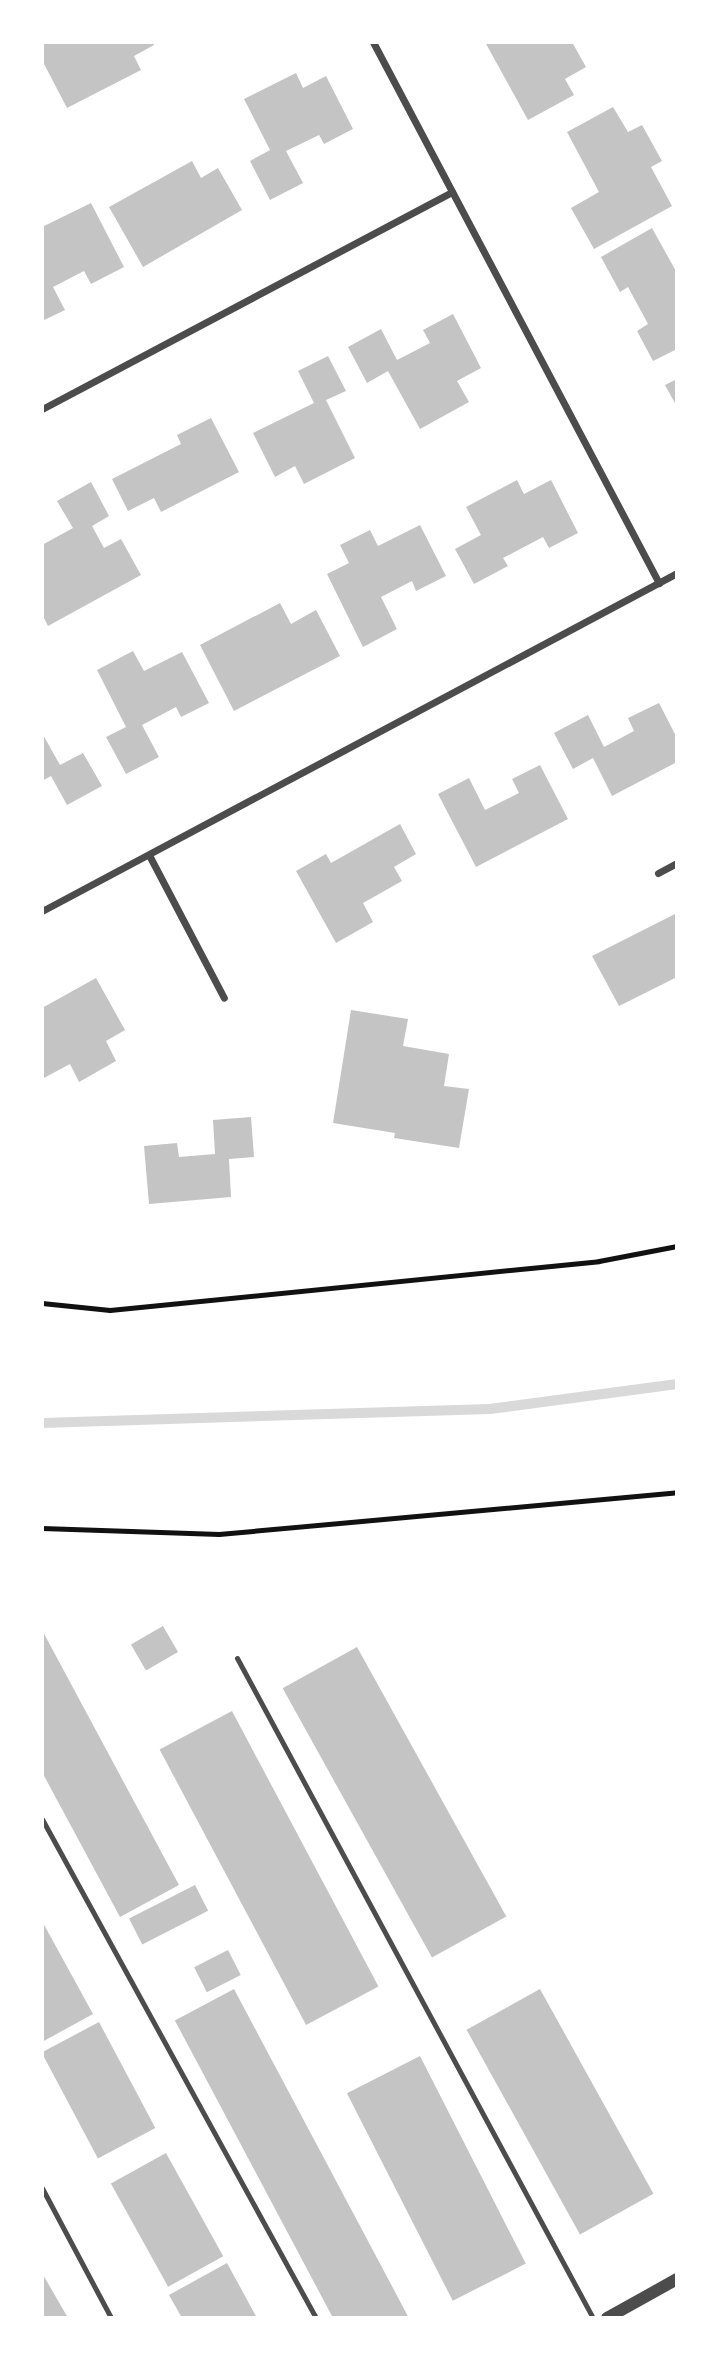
<!DOCTYPE html>
<html>
<head>
<meta charset="utf-8">
<style>
  body { margin:0 }
  #map { position:relative; width:719px; height:2360px; overflow:hidden; background:#fff; font-family:"Titillium Web",sans-serif }
  div>[style] { position:absolute }
  [style*='--x'] { left:calc(var(--x)*1px); top:calc(var(--y)*1px); width:calc(var(--w)*1px); rotate:calc(var(--a)*1deg) }
  .stream>* { height:10px; margin:-5px; padding:0 5px; transform-origin:5px; border-radius:5px; background:#d9d9d9 }
  .building>* { inset:0; background:#c4c4c4; transform-origin:0 0 }
  .path>* { height:4.5px; margin:-2.25px; padding:0 2.25px; transform-origin:2.25px; border-radius:2.25px; background:#111 }
  .service>* { height:5px; margin:-2.5px; padding:0 2.5px; transform-origin:2.5px; border-radius:2.5px; background:#4c4c4c }
  .minor>* { height:7px; margin:-3.5px; padding:0 3.5px; transform-origin:3.5px; border-radius:3.5px; background:#4c4c4c }
  .tertiary>* { height:12px; margin:-6px; padding:0 6px; transform-origin:6px; border-radius:6px; background:#4c4c4c }
  span { translate:-50% -50%; white-space:nowrap; text-align:center; line-height:1.15; -webkit-text-stroke:5px #fff; paint-order:stroke }
  .frame { position:absolute; inset:0; border:44px solid #fff; pointer-events:none }
</style>
</head>
<body>
<div id="map">
  <div class="stream">
    <div style="--x:42;--y:1423;--w:448;--a:-1.8"></div>
    <div style="--x:490;--y:1409;--w:189;--a:-7.6"></div>
  </div>
  <div class="building">
    <div style="clip-path:polygon(42px 42px,153px 42px,154px 45px,134px 56px,141px 70px,67px 108px,42px 60px)"></div>
    <div style="clip-path:polygon(485px 42px,572px 42px,586px 67px,565px 79px,574px 95px,528px 120px)"></div>
    <div style="clip-path:polygon(296px 73px,303px 88px,326px 76px,353px 129px,324px 144px,319px 135px,286px 151px,303px 183px,270px 200px,250px 161px,270px 150px,244px 99px)"></div>
    <div style="clip-path:polygon(613px 107px,628px 132px,642px 125px,662px 161px,651px 167px,672px 206px,594px 249px,571px 208px,599px 192px,567px 132px)"></div>
    <div style="clip-path:polygon(192px 161px,201px 178px,218px 168px,242px 210px,143px 267px,109px 207px)"></div>
    <div style="clip-path:polygon(91px 203px,124px 267px,91px 284px,84px 271px,53px 287px,65px 310px,42px 321px,42px 227px)"></div>
    <div style="clip-path:polygon(652px 228px,677px 273px,677px 349px,653px 361px,637px 331px,648px 324px,628px 287px,620px 292px,601px 257px)"></div>
    <div style="clip-path:polygon(453px 314px,481px 368px,457px 381px,469px 402px,420px 429px,388px 371px,367px 383px,348px 347px,381px 329px,397px 360px,430px 343px,423px 330px)"></div>
    <div style="clip-path:polygon(328px 356px,346px 391px,326px 400px,355px 458px,304px 484px,295px 466px,275px 477px,253px 433px,314px 403px,298px 371px)"></div>
    <div style="clip-path:polygon(677px 379px,677px 407px,665px 385px)"></div>
    <div style="clip-path:polygon(211px 418px,239px 472px,161px 512px,154px 498px,128px 511px,112px 479px,181px 444px,177px 435px)"></div>
    <div style="clip-path:polygon(517px 480px,524px 494px,551px 480px,578px 533px,549px 548px,543px 537px,503px 558px,508px 566px,474px 584px,455px 549px,481px 535px,466px 507px)"></div>
    <div style="clip-path:polygon(91px 482px,109px 516px,92px 526px,104px 548px,121px 539px,141px 575px,48px 626px,42px 614px,42px 545px,73px 528px,57px 501px)"></div>
    <div style="clip-path:polygon(420px 525px,446px 576px,416px 591px,412px 581px,381px 597px,397px 629px,363px 647px,327px 574px,349px 563px,340px 545px,370px 530px,378px 546px)"></div>
    <div style="clip-path:polygon(280px 603px,291px 624px,316px 610px,340px 656px,234px 711px,200px 645px)"></div>
    <div style="clip-path:polygon(133px 651px,144px 671px,182px 652px,209px 703px,181px 717px,176px 707px,142px 725px,159px 757px,126px 774px,106px 737px,126px 727px,97px 670px)"></div>
    <div style="clip-path:polygon(659px 703px,677px 738px,677px 762px,612px 796px,593px 758px,573px 769px,554px 733px,588px 715px,604px 747px,634px 731px,628px 718px)"></div>
    <div style="clip-path:polygon(42px 733px,60px 765px,83px 753px,102px 786px,67px 805px,51px 776px,42px 781px)"></div>
    <div style="clip-path:polygon(540px 765px,568px 819px,476px 867px,438px 794px,469px 778px,485px 810px,519px 793px,512px 779px)"></div>
    <div style="clip-path:polygon(400px 824px,416px 854px,394px 867px,402px 881px,363px 903px,373px 922px,336px 943px,296px 871px,326px 854px,331px 863px)"></div>
    <div style="clip-path:polygon(677px 913px,677px 977px,619px 1006px,592px 956px)"></div>
    <div style="clip-path:polygon(96px 978px,125px 1030px,106px 1041px,116px 1061px,79px 1082px,70px 1064px,42px 1079px,42px 1008px)"></div>
    <div style="clip-path:polygon(351px 1010px,408px 1019px,403px 1046px,449px 1054px,444px 1086px,469px 1089px,459px 1148px,394px 1138px,395px 1133px,333px 1123px)"></div>
    <div style="clip-path:polygon(251px 1117px,254px 1157px,229px 1159px,231px 1197px,149px 1204px,144px 1146px,177px 1143px,179px 1157px,215px 1154px,213px 1120px)"></div>
    <div style="left:163px;top:1626px;width:30px;height:37px;rotate:60deg"></div>
    <div style="clip-path:polygon(42px 1630px,179px 1885px,120px 1917px,42px 1772px)"></div>
    <div style="left:357px;top:1647px;width:308px;height:85px;rotate:61deg"></div>
    <div style="left:232px;top:1711px;width:312px;height:82px;rotate:62deg"></div>
    <div style="left:195px;top:1885px;width:29px;height:74px;rotate:63deg"></div>
    <div style="clip-path:polygon(42px 1921px,93px 2014px,42px 2042px)"></div>
    <div style="left:228px;top:1950px;width:28px;height:38px;rotate:63deg"></div>
    <div style="left:234px;top:1989px;width:372px;height:67px;rotate:62deg"></div>
    <div style="left:540px;top:1989px;width:234px;height:84px;rotate:61deg"></div>
    <div style="left:99px;top:2022px;width:120px;height:65px;rotate:62deg"></div>
    <div style="left:420px;top:2056px;width:233px;height:82px;rotate:63deg"></div>
    <div style="left:166px;top:2153px;width:118px;height:63px;rotate:61deg"></div>
    <div style="clip-path:polygon(227px 2263px,257px 2318px,182px 2318px,169px 2295px)"></div>
    <div style="clip-path:polygon(42px 2273px,68px 2318px,42px 2318px)"></div>
  </div>
  <div class="path">
    <div style="--x:42;--y:1303;--w:68;--a:5.9"></div>
    <div style="--x:110;--y:1310;--w:491;--a:-5.7"></div>
    <div style="--x:599;--y:1261;--w:79;--a:-10.9"></div>
    <div style="--x:42;--y:1528;--w:177;--a:1.9"></div>
    <div style="--x:219;--y:1534;--w:460;--a:-5.2"></div>
  </div>
  <div class="service">
    <div style="--x:237;--y:1658;--w:750;--a:61.66"></div>
    <div style="--x:42;--y:1819;--w:569;--a:61.23"></div>
    <div style="--x:42;--y:2188;--w:147;--a:62"></div>
  </div>
  <div class="minor">
    <div style="--x:373;--y:42;--w:612;--a:62.14"></div>
    <div style="--x:42;--y:409;--w:464;--a:-27.9"></div>
    <div style="--x:149;--y:855;--w:161;--a:62.3"></div>
    <div style="--x:658;--y:873;--w:21;--a:-28"></div>
    <div style="--x:42;--y:911;--w:719;--a:-28.03"></div>
  </div>
  <div class="tertiary">
    <div style="--x:607;--y:2318;--w:80;--a:-29.1"></div>
  </div>
  <div class="frame"></div>
</div>
</body>
</html>
